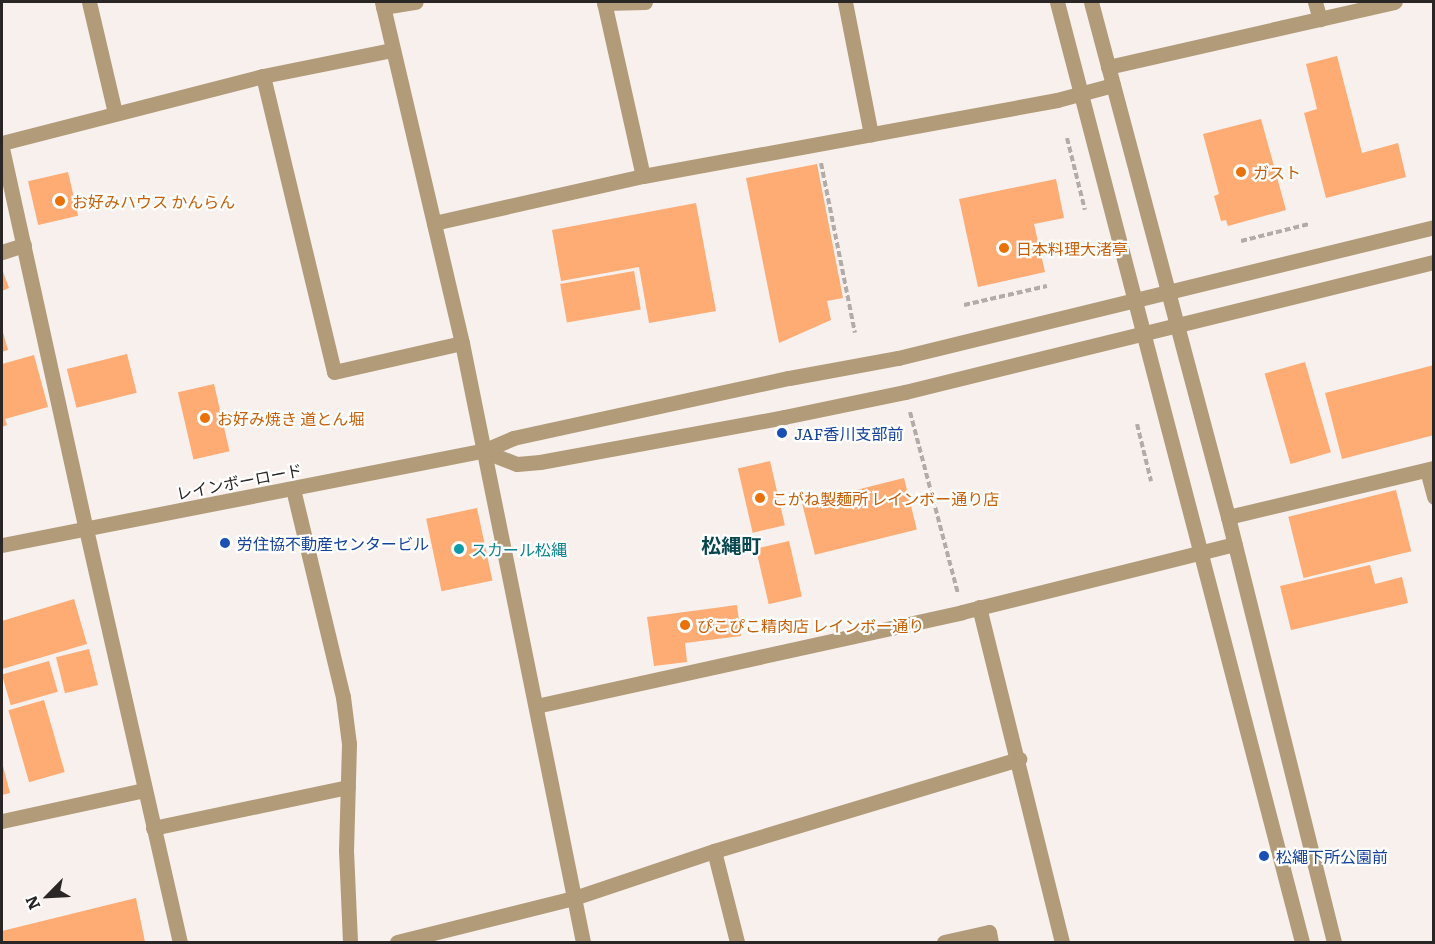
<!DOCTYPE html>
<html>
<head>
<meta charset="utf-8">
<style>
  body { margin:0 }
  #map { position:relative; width:1435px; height:944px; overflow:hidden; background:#f7f0ec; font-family:Literata,"Noto Sans JP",serif }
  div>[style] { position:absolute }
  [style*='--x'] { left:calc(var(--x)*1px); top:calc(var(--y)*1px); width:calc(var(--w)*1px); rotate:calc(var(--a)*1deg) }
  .building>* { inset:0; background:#feab74; transform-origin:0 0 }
  .path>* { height:4px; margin-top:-2px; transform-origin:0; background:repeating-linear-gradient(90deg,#b2aca9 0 6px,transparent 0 9px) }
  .minor>* { height:15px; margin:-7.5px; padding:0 7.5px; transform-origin:7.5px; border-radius:7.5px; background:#b29b79 }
  .tertiary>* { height:15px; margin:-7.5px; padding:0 7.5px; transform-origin:7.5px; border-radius:7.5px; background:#b29b79 }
  .dots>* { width:16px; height:16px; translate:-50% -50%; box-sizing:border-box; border:3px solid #fff; border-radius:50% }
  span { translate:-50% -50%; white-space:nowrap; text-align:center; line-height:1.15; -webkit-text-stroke:4.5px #fff; paint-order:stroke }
  .food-label { font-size:16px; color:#c56008 }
  .left { translate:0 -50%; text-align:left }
  .transit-label { font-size:16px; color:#164399 }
  .street-label { font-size:16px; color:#292625 }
  .culture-label { font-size:16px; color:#0d838f }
  .quarter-label { font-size:20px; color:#084750; font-weight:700 }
  .frame { position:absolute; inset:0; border:3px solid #292625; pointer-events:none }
  .north { position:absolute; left:18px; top:866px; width:60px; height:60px; -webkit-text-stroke:4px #fff; paint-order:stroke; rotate:246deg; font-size:16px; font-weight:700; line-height:24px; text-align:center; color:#292625 }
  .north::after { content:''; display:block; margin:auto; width:21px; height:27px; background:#292625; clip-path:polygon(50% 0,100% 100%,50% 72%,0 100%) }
</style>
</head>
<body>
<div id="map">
  <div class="building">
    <div style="clip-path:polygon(1337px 56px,1362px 153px,1398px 143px,1406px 177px,1326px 198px,1304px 113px,1317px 109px,1306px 64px)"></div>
    <div style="clip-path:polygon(1261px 119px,1286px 210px,1228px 226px,1226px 220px,1221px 221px,1214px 196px,1219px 194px,1203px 134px)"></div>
    <div style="clip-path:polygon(817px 164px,843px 298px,827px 301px,831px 320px,779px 343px,746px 178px)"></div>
    <div style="left:68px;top:172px;width:45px;height:41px;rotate:77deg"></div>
    <div style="clip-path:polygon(1056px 179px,1064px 218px,1034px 224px,1045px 272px,978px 287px,959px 199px)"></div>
    <div style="clip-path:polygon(696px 203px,716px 311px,649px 323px,639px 267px,561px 281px,552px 230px)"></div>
    <div style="clip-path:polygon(2px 269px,9px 288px,2px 291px)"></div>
    <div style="left:634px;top:271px;width:39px;height:75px;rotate:80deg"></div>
    <div style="clip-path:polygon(2px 329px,8px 350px,2px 352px)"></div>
    <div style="left:127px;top:354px;width:40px;height:62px;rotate:76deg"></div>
    <div style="clip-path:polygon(34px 355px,48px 407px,5px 419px,7px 425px,2px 427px,2px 364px)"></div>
    <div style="left:1305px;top:362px;width:94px;height:42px;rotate:74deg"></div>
    <div style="clip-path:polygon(1434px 365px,1434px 435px,1342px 459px,1325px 393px)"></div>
    <div style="left:214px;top:384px;width:69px;height:37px;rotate:77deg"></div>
    <div style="left:770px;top:461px;width:66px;height:33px;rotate:77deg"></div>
    <div style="left:904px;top:478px;width:53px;height:105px;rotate:76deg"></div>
    <div style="left:1396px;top:490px;width:63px;height:111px;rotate:76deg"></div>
    <div style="left:477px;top:508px;width:74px;height:52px;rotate:78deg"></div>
    <div style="left:789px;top:541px;width:57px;height:34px;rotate:77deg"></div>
    <div style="clip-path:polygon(1370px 565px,1375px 584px,1402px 577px,1408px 603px,1291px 630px,1280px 586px)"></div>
    <div style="clip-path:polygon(74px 599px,87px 644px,2px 669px,2px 621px)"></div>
    <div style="clip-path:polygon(737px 605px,741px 636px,685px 643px,687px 662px,654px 666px,647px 617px)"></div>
    <div style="left:89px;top:649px;width:37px;height:34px;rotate:76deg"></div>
    <div style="left:49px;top:661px;width:32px;height:49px;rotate:74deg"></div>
    <div style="left:44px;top:700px;width:75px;height:37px;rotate:74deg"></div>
    <div style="clip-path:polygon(2px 762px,10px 793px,2px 795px)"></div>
    <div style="clip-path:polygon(136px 898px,145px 942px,2px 942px,2px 931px)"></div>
  </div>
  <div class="path">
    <div style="--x:1067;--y:138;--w:74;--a:76"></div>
    <div style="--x:821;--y:163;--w:173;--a:78.7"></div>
    <div style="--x:1241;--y:241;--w:70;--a:-14"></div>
    <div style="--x:964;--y:305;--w:85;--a:-12.9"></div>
    <div style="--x:910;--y:412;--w:188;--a:75.2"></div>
    <div style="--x:1137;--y:424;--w:59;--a:76.2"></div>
  </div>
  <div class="minor">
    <div style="--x:89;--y:2;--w:114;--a:76.8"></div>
    <div style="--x:382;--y:2;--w:350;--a:76.8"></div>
    <div style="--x:462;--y:343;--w:611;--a:78.58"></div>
    <div style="--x:604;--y:2;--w:178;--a:77.4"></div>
    <div style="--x:845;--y:2;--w:135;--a:78.9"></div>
    <div style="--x:1315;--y:2;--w:18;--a:74"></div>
    <div style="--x:604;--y:3;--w:41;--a:-1.4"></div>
    <div style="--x:383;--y:7;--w:33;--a:-9"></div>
    <div style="--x:1108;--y:67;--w:294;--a:-12.8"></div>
    <div style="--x:263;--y:76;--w:304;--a:76.5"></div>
    <div style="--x:334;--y:372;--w:131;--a:-12.8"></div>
    <div style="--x:2;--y:143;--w:269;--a:-14.4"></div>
    <div style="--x:263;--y:76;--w:132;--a:-11.4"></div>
    <div style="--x:2;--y:148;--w:390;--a:77.6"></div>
    <div style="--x:434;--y:223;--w:214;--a:-12.7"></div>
    <div style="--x:643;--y:176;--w:421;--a:-10.4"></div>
    <div style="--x:1057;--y:100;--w:58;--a:-15"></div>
    <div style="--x:2;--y:252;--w:23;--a:-18"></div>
    <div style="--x:1427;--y:470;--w:28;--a:75"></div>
    <div style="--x:293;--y:489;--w:214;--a:76.5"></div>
    <div style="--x:343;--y:697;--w:47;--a:82.7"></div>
    <div style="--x:349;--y:744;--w:106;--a:91.6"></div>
    <div style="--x:346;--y:850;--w:92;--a:87.5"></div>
    <div style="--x:1228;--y:517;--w:212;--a:-13.4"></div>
    <div style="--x:979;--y:607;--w:345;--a:76.1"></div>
    <div style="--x:536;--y:706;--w:436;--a:-12.4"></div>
    <div style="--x:962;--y:612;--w:281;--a:-14"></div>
    <div style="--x:2;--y:821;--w:145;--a:-12.3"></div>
    <div style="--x:153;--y:828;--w:199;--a:-11.9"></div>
    <div style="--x:714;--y:851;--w:94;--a:75.8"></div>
    <div style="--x:397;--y:942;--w:182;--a:-14"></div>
    <div style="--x:574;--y:898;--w:148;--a:-18.6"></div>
    <div style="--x:714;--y:851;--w:319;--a:-16.8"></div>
    <div style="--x:944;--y:942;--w:46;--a:-12.5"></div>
    <div style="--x:989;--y:932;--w:10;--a:79"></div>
  </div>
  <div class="tertiary">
    <div style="--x:1057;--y:2;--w:971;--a:75.39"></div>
    <div style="--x:1091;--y:2;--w:533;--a:75.1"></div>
    <div style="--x:1228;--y:517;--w:438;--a:76"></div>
    <div style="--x:483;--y:451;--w:36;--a:21"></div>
    <div style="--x:517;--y:464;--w:23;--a:-5"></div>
    <div style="--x:540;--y:462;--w:248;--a:-10.4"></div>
    <div style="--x:784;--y:417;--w:124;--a:-11.7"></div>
    <div style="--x:905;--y:392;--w:545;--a:-13.81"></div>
    <div style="--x:86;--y:529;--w:424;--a:77.2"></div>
    <div style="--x:2;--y:545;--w:490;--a:-11.1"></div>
    <div style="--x:483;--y:451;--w:33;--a:-23"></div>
    <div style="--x:513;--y:438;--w:282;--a:-12.3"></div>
    <div style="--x:789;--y:378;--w:111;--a:-10.4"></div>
    <div style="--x:898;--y:358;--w:552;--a:-13.73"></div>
  </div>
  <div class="dots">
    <div style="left:1241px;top:172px;background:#e8710a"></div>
    <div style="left:60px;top:201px;background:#e8710a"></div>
    <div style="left:1004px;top:248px;background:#e8710a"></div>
    <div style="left:205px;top:418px;background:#e8710a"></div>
    <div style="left:782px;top:433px;background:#1a4fb4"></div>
    <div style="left:760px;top:498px;background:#e8710a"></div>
    <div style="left:225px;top:543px;background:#1a4fb4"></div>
    <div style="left:459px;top:549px;background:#0f9aa8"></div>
    <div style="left:685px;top:625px;background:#e8710a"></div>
    <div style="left:1264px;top:856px;background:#1a4fb4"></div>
  </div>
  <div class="food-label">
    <span class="left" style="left:1253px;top:172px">ガスト</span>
    <span class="left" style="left:72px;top:201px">お好みハウス かんらん</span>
    <span class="left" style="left:1016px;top:248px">日本料理大渚亭</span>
    <span class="left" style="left:217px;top:418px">お好み焼き 道とん堀</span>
    <span class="left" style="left:772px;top:498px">こがね製麺所 レインボー通り店</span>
    <span class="left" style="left:697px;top:625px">ぴこぴこ精肉店 レインボー通り</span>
  </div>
  <div class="transit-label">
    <span class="left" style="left:794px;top:433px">JAF香川支部前</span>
    <span class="left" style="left:237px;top:543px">労住協不動産センタービル</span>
    <span class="left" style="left:1276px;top:856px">松繩下所公園前</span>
  </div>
  <div class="street-label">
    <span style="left:239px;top:481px;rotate:-11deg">レインボーロード</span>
  </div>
  <div class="culture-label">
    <span class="left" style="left:471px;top:549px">スカール松縄</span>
  </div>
  <div class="quarter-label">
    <span style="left:731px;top:544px">松縄町</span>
  </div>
  <div class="frame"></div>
  <div class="north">N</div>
</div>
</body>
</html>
